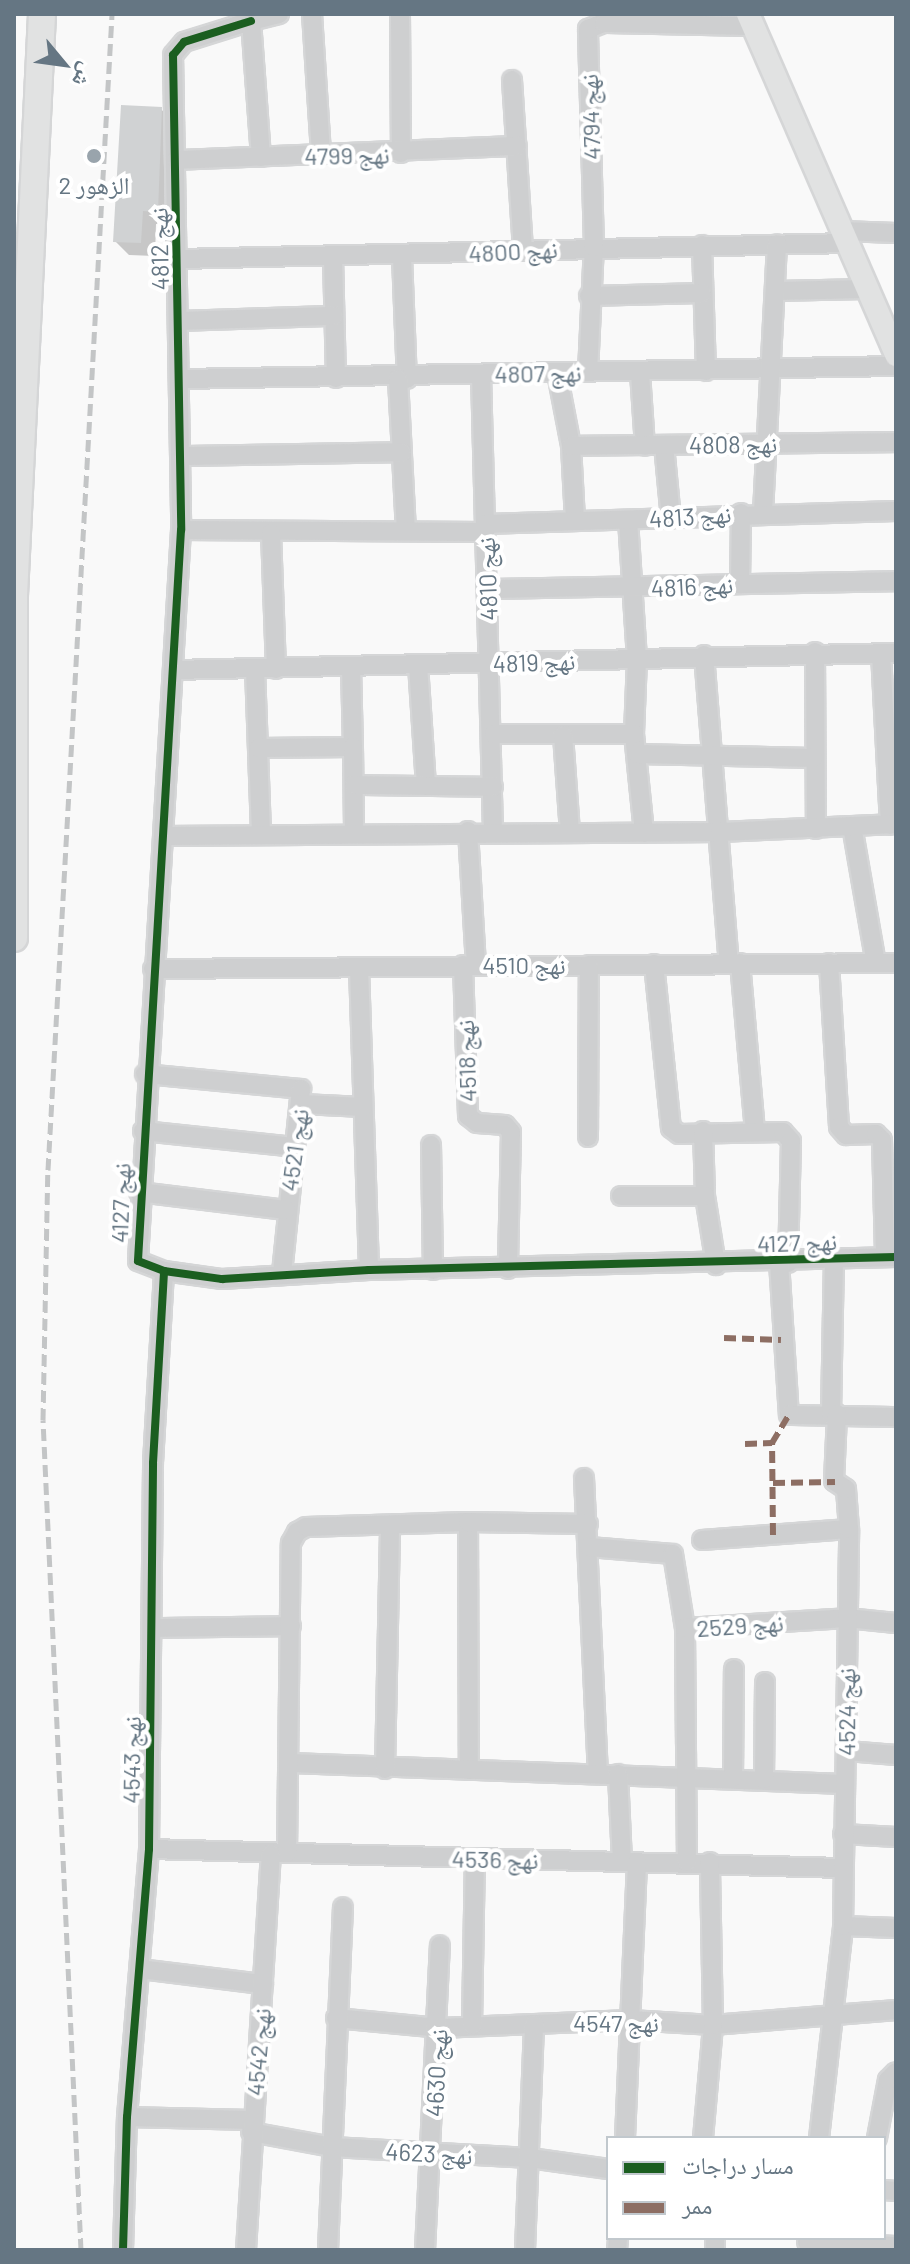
<!DOCTYPE html>
<html>
<head>
<meta charset="utf-8">
<style>
  body { margin:0 }
  #map { position:relative; width:910px; height:2264px; overflow:hidden; background:#f9f9f9; font-family:Barlow,"Noto Naskh Arabic",sans-serif }
  div>[style] { position:absolute }
  [style*='--x'] { left:calc(var(--x)*1px); top:calc(var(--y)*1px); width:calc(var(--w)*1px); rotate:calc(var(--a)*1deg) }
  .shadow>* { inset:0; background:#0003 }
  .building>* { inset:0; background:#d0d2d3 }
  .roads { filter:drop-shadow(2px 0 #d5d6d7) drop-shadow(-2px 0 #d5d6d7) drop-shadow(0 2px #d5d6d7) drop-shadow(0 -2px #d5d6d7) }
  .minor>* { height:18px; margin:-9px; padding:0 9px; transform-origin:9px; border-radius:9px; background:#cecfd0 }
  .major>* { height:22px; margin:-11px; padding:0 11px; transform-origin:11px; border-radius:11px; background:#e1e2e2 }
  .highway>* { height:26px; margin:-13px; padding:0 13px; transform-origin:13px; border-radius:13px; background:#e1e2e2 }
  .rail>* { height:5px; margin-top:-2.5px; transform-origin:0; background:repeating-linear-gradient(90deg,#c3c5c6 0 12px,transparent 0 18px) }
  .quiet>* { height:6px; margin-top:-3px; transform-origin:0; background:repeating-linear-gradient(90deg,#8d6e63 0 12px,transparent 0 18px) }
  .cycleway>* { height:8px; margin:-4px; padding:0 4px; transform-origin:4px; border-radius:4px; background:#1b5e20 }
  .dots>* { width:22px; height:22px; translate:-50% -50%; box-sizing:border-box; border:4px solid #fff; border-radius:50% }
  span { translate:-50% -50%; white-space:nowrap; text-align:center; line-height:1.15; -webkit-text-stroke:8px #fff; paint-order:stroke }
  .street-label { font-size:24px; color:#657683 }
  .poi-label { font-size:24px; color:#657683 }
  .frame { position:absolute; inset:0; border:16px solid #657683; pointer-events:none }
  .legend { position:absolute; left:606px; top:2136px; width:280px; height:104px; box-sizing:border-box; background:#fff; border:2px solid #c1c8cd; margin:0; padding:10px 14px; list-style:none; font-size:24px; color:#657683 }
  .legend li { display:flex; align-items:center; gap:16px; height:40px }
  .legend b { width:40px; border:2px solid #c1c8cd }
  .north { position:absolute; left:24px; top:24px; width:80px; height:80px; -webkit-text-stroke:6px #fff; paint-order:stroke; rotate:119deg; font-size:22px; font-weight:700; line-height:32px; text-align:center; color:#657683 }
  .north::after { content:''; display:block; margin:auto; width:28px; height:36px; background:#657683; clip-path:polygon(50% 0,100% 100%,50% 72%,0 100%) }
</style>
</head>
<body>
<div id="map">
  <div class="shadow">
    <div style="clip-path:polygon(161px 109px,175px 124px,172px 225px,156px 224px,155px 256px,129px 255px,115px 241px)"></div>
  </div>
  <div class="building">
    <div style="clip-path:polygon(121px 105px,162px 107px,158px 212px,143px 211px,141px 243px,113px 242px)"></div>
  </div>
  <div class="roads">
    <div class="minor">
      <div style="--x:312;--y:14;--w:141;--a:86.3"></div>
      <div style="--x:400;--y:14;--w:139;--a:89.6"></div>
      <div style="--x:251;--y:21;--w:70;--a:162.6"></div>
      <div style="--x:184;--y:42;--w:17;--a:130"></div>
      <div style="--x:173;--y:55;--w:475;--a:89"></div>
      <div style="--x:181;--y:530;--w:732;--a:93.37"></div>
      <div style="--x:138;--y:1261;--w:28;--a:21"></div>
      <div style="--x:164;--y:1271;--w:59;--a:7.9"></div>
      <div style="--x:222;--y:1279;--w:147;--a:-3.5"></div>
      <div style="--x:369;--y:1270;--w:527;--a:-1.41"></div>
      <div style="--x:512;--y:80;--w:170;--a:86.3"></div>
      <div style="--x:261;--y:157;--w:136;--a:-94.2"></div>
      <div style="--x:251;--y:21;--w:29;--a:-14"></div>
      <div style="--x:177;--y:160;--w:340;--a:-2.4"></div>
      <div style="--x:842;--y:231;--w:54;--a:2.1"></div>
      <div style="--x:702;--y:245;--w:126;--a:88.2"></div>
      <div style="--x:333;--y:257;--w:121;--a:88.6"></div>
      <div style="--x:402;--y:257;--w:122;--a:87.7"></div>
      <div style="--x:179;--y:259;--w:668;--a:-1.37"></div>
      <div style="--x:775;--y:291;--w:91;--a:-1.3"></div>
      <div style="--x:589;--y:296;--w:113;--a:-1.5"></div>
      <div style="--x:180;--y:321;--w:154;--a:-1.9"></div>
      <div style="--x:588;--y:372;--w:125;--a:-87.3"></div>
      <div style="--x:594;--y:247;--w:218;--a:-91.6"></div>
      <div style="--x:588;--y:29;--w:17;--a:-21"></div>
      <div style="--x:604;--y:23;--w:149;--a:1.2"></div>
      <div style="--x:557;--y:373;--w:74;--a:79.1"></div>
      <div style="--x:571;--y:446;--w:75;--a:86.9"></div>
      <div style="--x:640;--y:373;--w:73;--a:86.1"></div>
      <div style="--x:481;--y:374;--w:457;--a:88.5"></div>
      <div style="--x:181;--y:379;--w:715;--a:-1.04"></div>
      <div style="--x:398;--y:379;--w:151;--a:87"></div>
      <div style="--x:664;--y:445;--w:74;--a:84.6"></div>
      <div style="--x:571;--y:446;--w:325;--a:-0.7"></div>
      <div style="--x:181;--y:456;--w:221;--a:-1"></div>
      <div style="--x:763;--y:512;--w:268;--a:-87"></div>
      <div style="--x:628;--y:520;--w:139;--a:86.3"></div>
      <div style="--x:637;--y:659;--w:75;--a:92.3"></div>
      <div style="--x:634;--y:734;--w:99;--a:84.2"></div>
      <div style="--x:485;--y:524;--w:411;--a:-1.8"></div>
      <div style="--x:181;--y:530;--w:304;--a:0.4"></div>
      <div style="--x:271;--y:533;--w:136;--a:87.9"></div>
      <div style="--x:740;--y:584;--w:71;--a:-89.2"></div>
      <div style="--x:488;--y:589;--w:408;--a:-1.1"></div>
      <div style="--x:815;--y:652;--w:177;--a:89.7"></div>
      <div style="--x:881;--y:653;--w:172;--a:87"></div>
      <div style="--x:704;--y:655;--w:309;--a:85.4"></div>
      <div style="--x:418;--y:665;--w:121;--a:86.2"></div>
      <div style="--x:351;--y:667;--w:80;--a:88.6"></div>
      <div style="--x:255;--y:669;--w:166;--a:87.9"></div>
      <div style="--x:173;--y:670;--w:723;--a:-1.35"></div>
      <div style="--x:494;--y:734;--w:140;--a:0"></div>
      <div style="--x:563;--y:735;--w:97;--a:85.9"></div>
      <div style="--x:259;--y:748;--w:94;--a:-0.6"></div>
      <div style="--x:353;--y:747;--w:85;--a:89.3"></div>
      <div style="--x:637;--y:754;--w:176;--a:1.3"></div>
      <div style="--x:354;--y:785;--w:139;--a:0.8"></div>
      <div style="--x:852;--y:826;--w:139;--a:80.1"></div>
      <div style="--x:468;--y:831;--w:134;--a:86.6"></div>
      <div style="--x:163;--y:836;--w:557;--a:-0.41"></div>
      <div style="--x:720;--y:832;--w:176;--a:-2.6"></div>
      <div style="--x:740;--y:963;--w:169;--a:84.9"></div>
      <div style="--x:829;--y:963;--w:164;--a:86.5"></div>
      <div style="--x:839;--y:1127;--w:11;--a:49"></div>
      <div style="--x:846;--y:1135;--w:30;--a:-2"></div>
      <div style="--x:876;--y:1134;--w:8;--a:45"></div>
      <div style="--x:882;--y:1140;--w:117;--a:88.5"></div>
      <div style="--x:654;--y:964;--w:165;--a:84.1"></div>
      <div style="--x:671;--y:1128;--w:10;--a:37"></div>
      <div style="--x:679;--y:1134;--w:104;--a:-1.1"></div>
      <div style="--x:783;--y:1132;--w:12;--a:48"></div>
      <div style="--x:791;--y:1141;--w:122;--a:91.4"></div>
      <div style="--x:463;--y:965;--w:151;--a:88.1"></div>
      <div style="--x:468;--y:1116;--w:11;--a:38"></div>
      <div style="--x:477;--y:1123;--w:28;--a:4"></div>
      <div style="--x:505;--y:1125;--w:9;--a:49"></div>
      <div style="--x:511;--y:1132;--w:137;--a:91.3"></div>
      <div style="--x:359;--y:968;--w:302;--a:88.1"></div>
      <div style="--x:153;--y:969;--w:743;--a:-0.46"></div>
      <div style="--x:145;--y:1074;--w:157;--a:5.5"></div>
      <div style="--x:301;--y:1089;--w:185;--a:95.9"></div>
      <div style="--x:302;--y:1104;--w:61;--a:2.8"></div>
      <div style="--x:143;--y:1131;--w:152;--a:6"></div>
      <div style="--x:703;--y:1131;--w:65;--a:88.2"></div>
      <div style="--x:705;--y:1196;--w:70;--a:80.9"></div>
      <div style="--x:588;--y:1137;--w:172;--a:-89.7"></div>
      <div style="--x:431;--y:1145;--w:125;--a:89.1"></div>
      <div style="--x:139;--y:1192;--w:148;--a:7"></div>
      <div style="--x:621;--y:1196;--w:84;--a:0"></div>
      <div style="--x:779;--y:1262;--w:153;--a:86.3"></div>
      <div style="--x:789;--y:1415;--w:107;--a:1.1"></div>
      <div style="--x:831;--y:1414;--w:153;--a:-88.9"></div>
      <div style="--x:584;--y:1478;--w:296;--a:87.3"></div>
      <div style="--x:468;--y:1522;--w:248;--a:89.8"></div>
      <div style="--x:702;--y:1540;--w:147;--a:-4.3"></div>
      <div style="--x:589;--y:1547;--w:84;--a:4.8"></div>
      <div style="--x:673;--y:1554;--w:75;--a:80.8"></div>
      <div style="--x:154;--y:1628;--w:137;--a:-0.8"></div>
      <div style="--x:847;--y:1751;--w:49;--a:4.7"></div>
      <div style="--x:291;--y:1763;--w:554;--a:2.17"></div>
      <div style="--x:385;--y:1769;--w:244;--a:-88.8"></div>
      <div style="--x:618;--y:1774;--w:88;--a:87.4"></div>
      <div style="--x:733;--y:1777;--w:108;--a:-89.5"></div>
      <div style="--x:764;--y:1779;--w:97;--a:-89.4"></div>
      <div style="--x:843;--y:1834;--w:53;--a:3.2"></div>
      <div style="--x:149;--y:1849;--w:692;--a:1.57"></div>
      <div style="--x:287;--y:1853;--w:310;--a:-89.3"></div>
      <div style="--x:291;--y:1543;--w:13;--a:-61"></div>
      <div style="--x:297;--y:1532;--w:10;--a:-29"></div>
      <div style="--x:306;--y:1527;--w:162;--a:-1.8"></div>
      <div style="--x:468;--y:1522;--w:120;--a:1"></div>
      <div style="--x:687;--y:1862;--w:234;--a:-90.5"></div>
      <div style="--x:685;--y:1628;--w:162;--a:-3.5"></div>
      <div style="--x:847;--y:1618;--w:49;--a:5.8"></div>
      <div style="--x:843;--y:1926;--w:53;--a:2.2"></div>
      <div style="--x:140;--y:1969;--w:124;--a:7"></div>
      <div style="--x:336;--y:2018;--w:103;--a:5.5"></div>
      <div style="--x:439;--y:2028;--w:191;--a:-2.4"></div>
      <div style="--x:630;--y:2020;--w:83;--a:3.4"></div>
      <div style="--x:713;--y:2025;--w:184;--a:-4.7"></div>
      <div style="--x:472;--y:2025;--w:166;--a:-89"></div>
      <div style="--x:127;--y:2117;--w:125;--a:1.4"></div>
      <div style="--x:251;--y:2132;--w:82;--a:10.5"></div>
      <div style="--x:332;--y:2147;--w:198;--a:3.2"></div>
      <div style="--x:530;--y:2158;--w:79;--a:8"></div>
      <div style="--x:625;--y:2138;--w:276;--a:-87.5"></div>
      <div style="--x:703;--y:2138;--w:113;--a:-84.9"></div>
      <div style="--x:713;--y:2025;--w:163;--a:-91.1"></div>
      <div style="--x:819;--y:2138;--w:213;--a:-83.5"></div>
      <div style="--x:843;--y:1926;--w:397;--a:-89.1"></div>
      <div style="--x:849;--y:1529;--w:40;--a:-94.3"></div>
      <div style="--x:846;--y:1489;--w:14;--a:-146"></div>
      <div style="--x:834;--y:1481;--w:67;--a:-87.4"></div>
      <div style="--x:877;--y:2138;--w:59;--a:-79.3"></div>
      <div style="--x:888;--y:2080;--w:11;--a:-45"></div>
      <div style="--x:884;--y:2190;--w:12;--a:5"></div>
      <div style="--x:807;--y:2242;--w:89;--a:2.6"></div>
      <div style="--x:123;--y:2250;--w:133;--a:-88.3"></div>
      <div style="--x:127;--y:2117;--w:269;--a:-85.3"></div>
      <div style="--x:149;--y:1849;--w:386;--a:-89.4"></div>
      <div style="--x:153;--y:1463;--w:192;--a:-86.7"></div>
      <div style="--x:246;--y:2250;--w:397;--a:-86.4"></div>
      <div style="--x:328;--y:2250;--w:343;--a:-87.5"></div>
      <div style="--x:425;--y:2250;--w:305;--a:-87.2"></div>
      <div style="--x:525;--y:2250;--w:226;--a:-87.7"></div>
      <div style="--x:617;--y:2250;--w:12;--a:-85"></div>
      <div style="--x:715;--y:2250;--w:12;--a:-90"></div>
    </div>
    <div class="major">
      <div style="--x:748;--y:14;--w:372;--a:66.5"></div>
    </div>
    <div class="highway">
      <div style="--x:14;--y:938;--w:343;--a:-90"></div>
      <div style="--x:14;--y:595;--w:582;--a:-87.24"></div>
    </div>
  </div>
  <div class="rail">
    <div style="--x:81;--y:2250;--w:831;--a:-92.62"></div>
    <div style="--x:43;--y:1420;--w:250;--a:-88.9"></div>
    <div style="--x:48;--y:1170;--w:1158;--a:-86.83"></div>
  </div>
  <div class="quiet">
    <div style="--x:724;--y:1338;--w:57;--a:2"></div>
    <div style="--x:745;--y:1444;--w:27;--a:-2"></div>
    <div style="--x:773;--y:1483;--w:62;--a:-0.9"></div>
    <div style="--x:773;--y:1535;--w:92;--a:-90.6"></div>
    <div style="--x:772;--y:1443;--w:33;--a:-59"></div>
  </div>
  <div class="cycleway">
    <div style="--x:251;--y:21;--w:70;--a:162.6"></div>
    <div style="--x:184;--y:42;--w:17;--a:130"></div>
    <div style="--x:173;--y:55;--w:475;--a:89"></div>
    <div style="--x:181;--y:530;--w:732;--a:93.37"></div>
    <div style="--x:138;--y:1261;--w:28;--a:21"></div>
    <div style="--x:164;--y:1271;--w:59;--a:7.9"></div>
    <div style="--x:222;--y:1279;--w:147;--a:-3.5"></div>
    <div style="--x:369;--y:1270;--w:527;--a:-1.41"></div>
    <div style="--x:123;--y:2250;--w:133;--a:-88.3"></div>
    <div style="--x:127;--y:2117;--w:269;--a:-85.3"></div>
    <div style="--x:149;--y:1849;--w:386;--a:-89.4"></div>
    <div style="--x:153;--y:1463;--w:192;--a:-86.7"></div>
  </div>
  <div class="dots">
    <div style="left:94px;top:156px;background:#99a4ac"></div>
  </div>
  <div class="street-label">
    <span style="left:590px;top:117px;rotate:-92deg">نهج 4794</span>
    <span style="left:347px;top:155px;rotate:-1deg">نهج 4799</span>
    <span style="left:159px;top:249px;rotate:-91deg">نهج 4812</span>
    <span style="left:513px;top:251px;rotate:-3deg">نهج 4800</span>
    <span style="left:538px;top:373px;rotate:-1deg">نهج 4807</span>
    <span style="left:733px;top:444px;rotate:-1deg">نهج 4808</span>
    <span style="left:690px;top:516px;rotate:-4deg">نهج 4813</span>
    <span style="left:487px;top:579px;rotate:-92deg">نهج 4810</span>
    <span style="left:692px;top:586px;rotate:-3deg">نهج 4816</span>
    <span style="left:534px;top:662px;rotate:-2deg">نهج 4819</span>
    <span style="left:524px;top:965px">نهج 4510</span>
    <span style="left:466px;top:1061px;rotate:-92deg">نهج 4518</span>
    <span style="left:294px;top:1150px;rotate:-82deg">نهج 4521</span>
    <span style="left:120px;top:1203px;rotate:-88deg">نهج 4127</span>
    <span style="left:797px;top:1242px;rotate:-2deg">نهج 4127</span>
    <span style="left:740px;top:1625px;rotate:-4deg">نهج 2529</span>
    <span style="left:846px;top:1712px;rotate:-90deg">نهج 4524</span>
    <span style="left:131px;top:1760px;rotate:-89deg">نهج 4543</span>
    <span style="left:495px;top:1859px;rotate:1deg">نهج 4536</span>
    <span style="left:616px;top:2023px">نهج 4547</span>
    <span style="left:258px;top:2052px;rotate:-85deg">نهج 4542</span>
    <span style="left:436px;top:2073px;rotate:-87deg">نهج 4630</span>
    <span style="left:429px;top:2153px;rotate:3deg">نهج 4623</span>
  </div>
  <div class="poi-label">
    <span style="left:94px;top:185px">الزهور 2</span>
  </div>
  <div class="frame"></div>
  <ul class="legend">
  <li><b style="height:10px;background:#1b5e20"></b>مسار دراجات</li>
  <li><b style="height:10px;background:#8d6e63"></b>ممر</li>
  </ul>
  <div class="north">ش</div>
</div>
</body>
</html>
